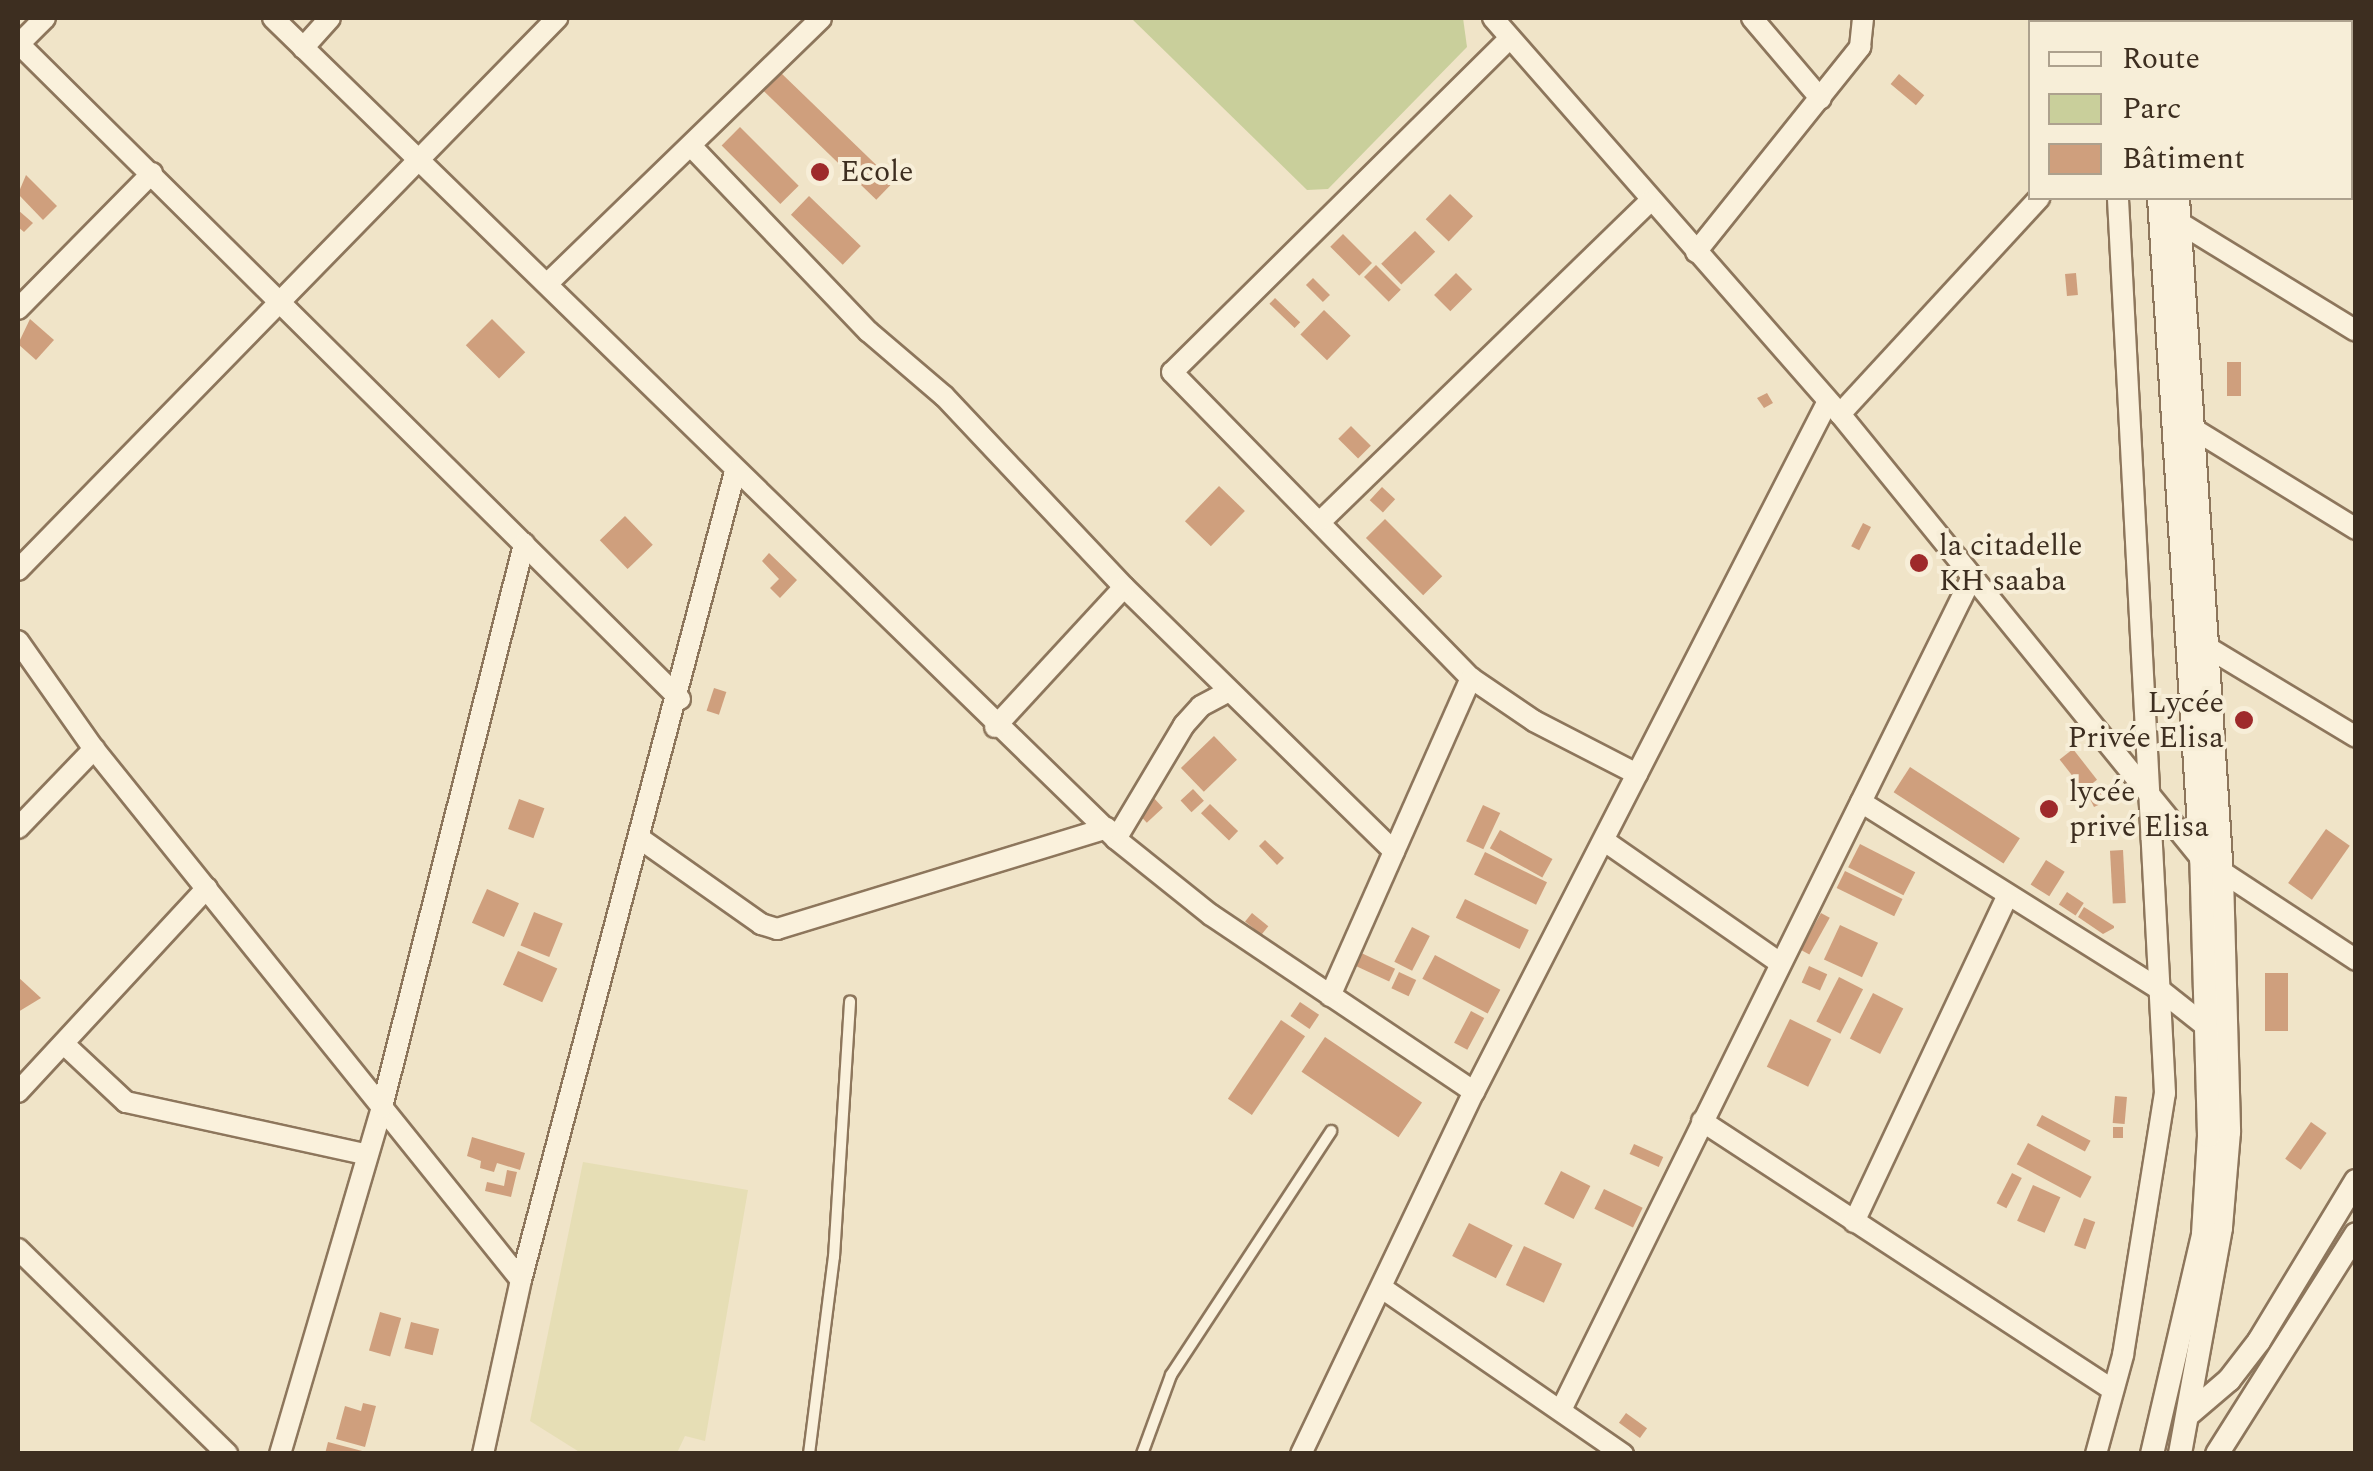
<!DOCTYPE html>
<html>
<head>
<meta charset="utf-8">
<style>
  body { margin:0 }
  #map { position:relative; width:2373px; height:1471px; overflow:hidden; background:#f0e4c8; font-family:Spectral,serif }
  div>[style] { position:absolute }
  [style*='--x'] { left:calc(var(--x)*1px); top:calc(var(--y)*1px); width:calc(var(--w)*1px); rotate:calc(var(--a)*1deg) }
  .farmland>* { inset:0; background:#e6deb5 }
  .green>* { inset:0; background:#c9cf9b }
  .building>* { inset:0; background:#cf9f7d; transform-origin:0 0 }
  .roads { filter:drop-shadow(2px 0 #8d765c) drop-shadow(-2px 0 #8d765c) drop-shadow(0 2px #8d765c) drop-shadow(0 -2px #8d765c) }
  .service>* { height:10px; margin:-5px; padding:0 5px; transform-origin:5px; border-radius:5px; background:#faf1dc }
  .minor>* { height:20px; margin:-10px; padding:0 10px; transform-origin:10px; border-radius:10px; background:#faf1dc }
  .tertiary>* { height:22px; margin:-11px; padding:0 11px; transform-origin:11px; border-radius:11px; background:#faf1dc }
  .dots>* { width:28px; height:28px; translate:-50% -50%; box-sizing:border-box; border:5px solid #f7eed8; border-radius:50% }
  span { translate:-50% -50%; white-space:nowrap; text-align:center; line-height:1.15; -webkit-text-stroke:8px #f7eed8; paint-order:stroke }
  .poi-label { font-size:30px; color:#3d2e20 }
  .left { translate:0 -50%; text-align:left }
  .right { translate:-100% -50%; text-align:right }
  .frame { position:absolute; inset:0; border:20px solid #3d2e20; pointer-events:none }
  .legend { position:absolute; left:2028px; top:20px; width:325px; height:180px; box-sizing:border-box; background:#f7eed8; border:2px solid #ada18e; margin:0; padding:12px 18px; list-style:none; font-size:30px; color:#3d2e20 }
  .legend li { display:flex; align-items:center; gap:20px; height:50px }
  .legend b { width:50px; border:2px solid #ada18e }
</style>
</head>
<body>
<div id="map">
  <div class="farmland">
    <div style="clip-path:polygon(583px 1162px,748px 1190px,705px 1441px,685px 1436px,677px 1453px,581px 1453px,530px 1421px)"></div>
  </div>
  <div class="green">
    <div style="clip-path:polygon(1131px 18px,1463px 18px,1467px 47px,1328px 189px,1307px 190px)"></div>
  </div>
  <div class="building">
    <div style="left:780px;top:72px;width:158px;height:25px;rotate:44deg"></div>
    <div style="left:1899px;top:74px;width:33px;height:13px;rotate:40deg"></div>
    <div style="left:740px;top:127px;width:83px;height:26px;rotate:45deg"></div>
    <div style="clip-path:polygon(26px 175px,57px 206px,43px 220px,18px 194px)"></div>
    <div style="left:1450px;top:194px;width:32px;height:35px;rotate:44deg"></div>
    <div style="left:809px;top:196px;width:72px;height:26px;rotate:44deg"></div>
    <div style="clip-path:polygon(18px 210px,33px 223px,24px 232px,18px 227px)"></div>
    <div style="left:1415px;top:231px;width:29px;height:47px;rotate:46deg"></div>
    <div style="left:1343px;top:234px;width:41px;height:18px;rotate:45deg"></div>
    <div style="left:1376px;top:265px;width:35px;height:17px;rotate:45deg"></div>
    <div style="left:1456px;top:273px;width:23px;height:31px;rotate:45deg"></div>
    <div style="left:2076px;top:273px;width:22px;height:11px;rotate:85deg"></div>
    <div style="left:1313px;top:278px;width:24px;height:10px;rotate:45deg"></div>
    <div style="left:1275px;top:298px;width:35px;height:8px;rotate:44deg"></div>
    <div style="left:1324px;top:310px;width:37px;height:34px;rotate:44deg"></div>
    <div style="clip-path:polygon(30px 319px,54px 340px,36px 360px,18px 344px)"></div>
    <div style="left:492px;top:319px;width:47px;height:37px;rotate:45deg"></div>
    <div style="left:2227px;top:362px;width:14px;height:34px"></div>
    <div style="clip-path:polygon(1767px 393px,1773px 403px,1764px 408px,1757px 398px)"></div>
    <div style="left:1351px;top:426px;width:28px;height:18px;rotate:45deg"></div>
    <div style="left:1219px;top:486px;width:36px;height:49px;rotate:44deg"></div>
    <div style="left:1382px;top:487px;width:18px;height:18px;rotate:43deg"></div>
    <div style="left:625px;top:516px;width:40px;height:35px;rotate:46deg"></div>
    <div style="left:1385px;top:519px;width:81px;height:27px;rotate:45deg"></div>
    <div style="left:1863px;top:523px;width:9px;height:26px;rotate:27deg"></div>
    <div style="clip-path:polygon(769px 553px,797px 580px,780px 598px,770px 588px,779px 579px,762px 561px)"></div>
    <div style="left:714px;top:688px;width:13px;height:24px;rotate:18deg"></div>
    <div style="left:1214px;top:736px;width:33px;height:46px;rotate:46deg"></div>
    <div style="left:2073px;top:749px;width:39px;height:17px;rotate:52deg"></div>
    <div style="left:1910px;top:767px;width:131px;height:30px;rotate:33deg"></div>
    <div style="left:1193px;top:789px;width:16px;height:17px;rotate:47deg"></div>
    <div style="clip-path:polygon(2102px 792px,2107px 801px,2094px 807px,2089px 797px)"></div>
    <div style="left:1152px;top:796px;width:16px;height:22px;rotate:47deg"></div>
    <div style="left:519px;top:799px;width:27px;height:32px;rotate:20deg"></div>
    <div style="left:1210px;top:804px;width:39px;height:13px;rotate:44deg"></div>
    <div style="left:1483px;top:805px;width:19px;height:40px;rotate:25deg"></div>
    <div style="left:2326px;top:829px;width:29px;height:66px;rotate:35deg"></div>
    <div style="left:1500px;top:830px;width:60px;height:21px;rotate:29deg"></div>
    <div style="clip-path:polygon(1265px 840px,1284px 858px,1277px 865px,1259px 846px)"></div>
    <div style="left:1860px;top:844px;width:62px;height:26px;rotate:27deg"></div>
    <div style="left:2123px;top:850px;width:53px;height:13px;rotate:87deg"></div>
    <div style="left:1485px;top:852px;width:69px;height:25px;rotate:26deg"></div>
    <div style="left:2046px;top:860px;width:22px;height:29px;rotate:32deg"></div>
    <div style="left:1845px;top:871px;width:64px;height:19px;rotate:26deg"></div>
    <div style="left:487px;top:889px;width:35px;height:37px;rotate:24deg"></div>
    <div style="left:2067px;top:892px;width:20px;height:15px;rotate:33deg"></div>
    <div style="left:1465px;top:899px;width:71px;height:21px;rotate:26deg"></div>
    <div style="clip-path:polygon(2084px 907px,2114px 926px,2114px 928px,2103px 934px,2078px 917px)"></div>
    <div style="left:534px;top:912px;width:31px;height:36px;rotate:22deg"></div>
    <div style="left:1252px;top:913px;width:21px;height:11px;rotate:39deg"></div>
    <div style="left:1821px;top:913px;width:10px;height:42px;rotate:29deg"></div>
    <div style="left:1840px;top:925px;width:42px;height:38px;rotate:25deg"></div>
    <div style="left:1412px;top:927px;width:20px;height:39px;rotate:27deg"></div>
    <div style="left:518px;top:951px;width:43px;height:37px;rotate:24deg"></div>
    <div style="left:1357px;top:951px;width:42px;height:14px;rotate:25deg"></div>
    <div style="left:1435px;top:955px;width:74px;height:27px;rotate:28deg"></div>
    <div style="left:1809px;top:966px;width:20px;height:18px;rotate:24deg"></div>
    <div style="left:1399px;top:972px;width:19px;height:18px;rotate:25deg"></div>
    <div style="left:2265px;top:973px;width:23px;height:58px"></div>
    <div style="clip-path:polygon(18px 977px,41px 998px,18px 1012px)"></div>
    <div style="left:1839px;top:977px;width:27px;height:50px;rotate:27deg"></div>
    <div style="left:1873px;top:993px;width:34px;height:51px;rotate:27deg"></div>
    <div style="left:1300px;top:1002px;width:23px;height:17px;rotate:34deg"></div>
    <div style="left:1471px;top:1011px;width:15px;height:36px;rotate:28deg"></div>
    <div style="left:1790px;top:1019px;width:46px;height:53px;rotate:26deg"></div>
    <div style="left:1281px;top:1020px;width:29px;height:95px;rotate:34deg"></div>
    <div style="left:1325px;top:1037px;width:117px;height:42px;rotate:34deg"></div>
    <div style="left:2115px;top:1096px;width:12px;height:27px;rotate:5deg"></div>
    <div style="left:2042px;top:1115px;width:55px;height:12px;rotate:28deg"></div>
    <div style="left:2311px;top:1122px;width:19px;height:45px;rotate:35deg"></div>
    <div style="left:2113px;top:1127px;width:10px;height:11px"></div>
    <div style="clip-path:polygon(472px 1137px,525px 1153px,520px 1170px,497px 1163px,494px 1172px,480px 1168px,481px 1161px,467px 1156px)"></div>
    <div style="left:2028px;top:1143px;width:72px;height:24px;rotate:28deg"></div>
    <div style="left:1634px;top:1144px;width:32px;height:11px;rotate:24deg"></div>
    <div style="clip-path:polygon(507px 1170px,517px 1172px,511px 1197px,485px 1191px,487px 1182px,504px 1186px)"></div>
    <div style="left:1561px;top:1171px;width:33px;height:37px;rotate:27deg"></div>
    <div style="left:2012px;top:1173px;width:11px;height:34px;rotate:27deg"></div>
    <div style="left:2033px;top:1185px;width:30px;height:39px;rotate:24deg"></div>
    <div style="left:1604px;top:1189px;width:43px;height:22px;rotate:26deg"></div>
    <div style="left:2084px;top:1218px;width:12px;height:29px;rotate:20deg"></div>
    <div style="left:1469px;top:1223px;width:49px;height:37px;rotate:27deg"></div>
    <div style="left:1524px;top:1246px;width:42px;height:43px;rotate:25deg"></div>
    <div style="left:380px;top:1312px;width:22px;height:40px;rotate:16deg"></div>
    <div style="left:411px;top:1322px;width:29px;height:27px;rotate:14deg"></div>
    <div style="clip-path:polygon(363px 1403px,376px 1406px,365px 1447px,336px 1439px,345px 1406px,361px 1411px)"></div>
    <div style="left:1626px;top:1413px;width:26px;height:12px;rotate:36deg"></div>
    <div style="clip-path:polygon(328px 1442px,366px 1452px,365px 1454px,325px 1454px)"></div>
  </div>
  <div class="roads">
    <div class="service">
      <div style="--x:809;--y:1454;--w:199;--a:-82.8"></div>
      <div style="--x:834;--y:1257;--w:256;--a:-86.4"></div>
      <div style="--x:1142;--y:1454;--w:84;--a:-69.8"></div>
      <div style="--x:1171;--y:1375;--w:292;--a:-56.7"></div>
    </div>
    <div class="minor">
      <div style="--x:273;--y:18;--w:1177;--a:44.24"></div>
      <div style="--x:1116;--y:839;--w:122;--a:38.7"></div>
      <div style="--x:1211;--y:915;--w:317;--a:33.9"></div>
      <div style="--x:1493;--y:18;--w:527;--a:48.77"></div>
      <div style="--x:1840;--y:414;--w:572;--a:50.89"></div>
      <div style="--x:2201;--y:858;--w:186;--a:33.3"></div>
      <div style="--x:1752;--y:18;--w:106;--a:49.6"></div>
      <div style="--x:2107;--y:18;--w:4;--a:90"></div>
      <div style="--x:2183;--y:18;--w:10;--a:24"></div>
      <div style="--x:1510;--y:38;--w:475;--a:135.3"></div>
      <div style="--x:1172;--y:372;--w:428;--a:45.7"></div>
      <div style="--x:1471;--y:678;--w:76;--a:34.3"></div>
      <div style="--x:1534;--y:721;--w:116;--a:27.2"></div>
      <div style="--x:18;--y:43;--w:932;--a:44.74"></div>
      <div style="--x:18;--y:45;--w:38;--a:-45"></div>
      <div style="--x:303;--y:48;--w:40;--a:-48"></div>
      <div style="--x:2350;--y:111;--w:7;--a:27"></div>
      <div style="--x:691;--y:146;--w:257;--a:46.3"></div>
      <div style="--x:869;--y:332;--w:99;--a:40.5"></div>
      <div style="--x:944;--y:396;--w:262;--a:46.7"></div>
      <div style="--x:1124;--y:587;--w:378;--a:44.4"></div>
      <div style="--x:2180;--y:223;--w:206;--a:31.5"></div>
      <div style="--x:1696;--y:252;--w:263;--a:-51.3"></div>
      <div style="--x:1860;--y:47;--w:29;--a:-84"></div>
      <div style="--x:548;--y:283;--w:380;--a:-44.1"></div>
      <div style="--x:18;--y:309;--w:191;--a:-45.4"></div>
      <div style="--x:1840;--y:414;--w:294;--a:-47.3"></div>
      <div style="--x:2192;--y:428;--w:193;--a:31.6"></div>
      <div style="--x:1323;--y:519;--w:455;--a:-44.2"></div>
      <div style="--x:18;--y:570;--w:772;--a:-45.68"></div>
      <div style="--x:18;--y:641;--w:132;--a:54.9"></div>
      <div style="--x:94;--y:749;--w:681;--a:51.2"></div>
      <div style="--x:2207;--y:647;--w:174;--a:31.1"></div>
      <div style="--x:995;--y:727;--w:190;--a:-47.3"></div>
      <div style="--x:1861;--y:802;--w:352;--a:32.1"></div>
      <div style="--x:2159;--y:989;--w:61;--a:38.4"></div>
      <div style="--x:18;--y:828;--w:110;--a:-46.1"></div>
      <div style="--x:1116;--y:839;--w:133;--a:-59.2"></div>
      <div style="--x:1184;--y:725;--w:25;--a:-48"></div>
      <div style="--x:1201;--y:706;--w:32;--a:-28"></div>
      <div style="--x:642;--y:840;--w:146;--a:35.2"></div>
      <div style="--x:761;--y:924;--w:17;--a:17"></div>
      <div style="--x:777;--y:929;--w:345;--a:-17"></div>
      <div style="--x:1606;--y:842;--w:212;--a:34.8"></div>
      <div style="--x:1330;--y:996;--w:348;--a:-66.1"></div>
      <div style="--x:64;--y:1044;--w:85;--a:43.1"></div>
      <div style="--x:126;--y:1102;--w:245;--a:12.3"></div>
      <div style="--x:18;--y:1092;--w:278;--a:-47.2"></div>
      <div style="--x:1702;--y:1121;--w:491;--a:33.2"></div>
      <div style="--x:1854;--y:1222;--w:361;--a:-64.8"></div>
      <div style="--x:18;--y:1249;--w:293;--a:44.4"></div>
      <div style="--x:1382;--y:1288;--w:293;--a:34.6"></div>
      <div style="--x:1561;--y:1410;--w:927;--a:-63.74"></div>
      <div style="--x:280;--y:1454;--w:362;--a:-73.6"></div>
      <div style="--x:382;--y:1107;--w:581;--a:-75.84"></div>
      <div style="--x:483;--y:1454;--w:178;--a:-77.7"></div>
      <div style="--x:521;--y:1280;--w:836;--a:-75.17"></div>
      <div style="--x:1301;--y:1454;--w:401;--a:-64.5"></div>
      <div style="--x:1474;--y:1092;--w:776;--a:-62.87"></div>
      <div style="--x:2096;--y:1454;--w:103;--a:-74.7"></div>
      <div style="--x:2123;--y:1355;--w:265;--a:-80.9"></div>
      <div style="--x:2165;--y:1093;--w:896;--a:-93.01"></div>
    </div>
    <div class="tertiary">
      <div style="--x:2148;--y:18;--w:4;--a:76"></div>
      <div style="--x:2167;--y:18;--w:4;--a:76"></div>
      <div style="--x:2178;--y:198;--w:680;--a:86.29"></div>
      <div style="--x:2222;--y:877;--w:255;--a:88.4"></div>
      <div style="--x:2229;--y:1132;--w:96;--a:94.8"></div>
      <div style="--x:2221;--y:1228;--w:230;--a:100.3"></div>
      <div style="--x:2188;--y:1415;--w:54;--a:-40.5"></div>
      <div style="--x:2229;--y:1380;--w:49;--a:-52.4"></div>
      <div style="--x:2259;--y:1341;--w:187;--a:-58.8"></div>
      <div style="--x:2152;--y:1454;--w:226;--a:-76.9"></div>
      <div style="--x:2203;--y:1234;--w:98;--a:-86.5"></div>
      <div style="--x:2209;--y:1136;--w:278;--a:-91.6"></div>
      <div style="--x:2201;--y:858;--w:661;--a:-93.64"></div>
      <div style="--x:2217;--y:1454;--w:260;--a:-57.7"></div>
    </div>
  </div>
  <div class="dots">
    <div style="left:820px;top:172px;background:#9e2a2b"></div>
    <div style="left:1919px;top:563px;background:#9e2a2b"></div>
    <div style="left:2244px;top:720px;background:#9e2a2b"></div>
    <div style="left:2049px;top:809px;background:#9e2a2b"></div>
  </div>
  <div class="poi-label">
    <span class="left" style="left:840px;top:172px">Ecole</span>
    <span class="left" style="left:1939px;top:563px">la citadelle<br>KH saaba</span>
    <span class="right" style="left:2224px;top:720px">Lycée<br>Privée Elisa</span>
    <span class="left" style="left:2069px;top:809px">lycée<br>privé Elisa</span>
  </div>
  <div class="frame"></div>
  <ul class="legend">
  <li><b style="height:12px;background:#faf1dc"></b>Route</li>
  <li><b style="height:28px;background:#c9cf9b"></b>Parc</li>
  <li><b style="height:28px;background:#cf9f7d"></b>Bâtiment</li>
  </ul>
</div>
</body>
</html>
